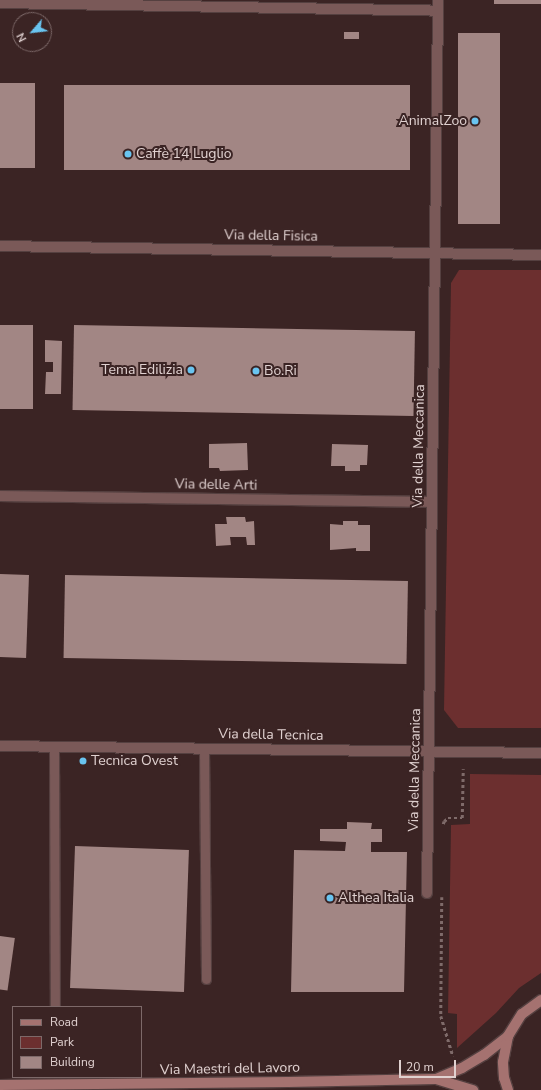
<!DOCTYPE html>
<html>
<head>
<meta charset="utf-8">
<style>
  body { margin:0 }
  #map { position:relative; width:541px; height:1090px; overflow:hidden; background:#3b2424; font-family:"Nunito Sans",sans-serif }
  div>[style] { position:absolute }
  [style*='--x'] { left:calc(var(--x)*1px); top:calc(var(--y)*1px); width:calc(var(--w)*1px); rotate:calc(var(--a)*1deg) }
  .green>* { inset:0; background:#6c2f2f }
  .building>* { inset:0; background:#a28684; transform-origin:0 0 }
  .path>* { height:2.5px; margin-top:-1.25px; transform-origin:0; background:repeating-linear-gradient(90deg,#7f6b6a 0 3px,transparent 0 6px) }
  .roads { filter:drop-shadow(1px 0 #554040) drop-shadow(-1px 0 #554040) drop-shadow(0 1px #554040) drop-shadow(0 -1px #554040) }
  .lane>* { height:9px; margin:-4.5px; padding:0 4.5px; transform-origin:4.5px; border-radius:4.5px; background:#7a5958 }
  .street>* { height:10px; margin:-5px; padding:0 5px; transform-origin:5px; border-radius:5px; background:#7a5958 }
  .secondary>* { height:10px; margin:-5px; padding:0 5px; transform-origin:5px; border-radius:5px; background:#a57270 }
  .dots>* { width:11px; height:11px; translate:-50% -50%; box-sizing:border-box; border:2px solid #3b2424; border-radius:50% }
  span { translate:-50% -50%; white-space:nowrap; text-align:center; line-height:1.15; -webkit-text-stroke:4px #3b2424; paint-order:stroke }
  .poi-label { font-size:14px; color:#e0d1d0 }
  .right { translate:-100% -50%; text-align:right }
  .left { translate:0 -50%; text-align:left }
  .street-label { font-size:14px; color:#e0d1d0 }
  .legend { position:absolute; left:12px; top:1006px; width:130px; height:72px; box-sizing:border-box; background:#3b2424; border:1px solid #7d6969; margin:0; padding:5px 7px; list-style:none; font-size:12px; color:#e0d1d0 }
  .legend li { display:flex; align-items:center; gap:8px; height:20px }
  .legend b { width:20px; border:1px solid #7d6969 }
  .north { position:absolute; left:12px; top:12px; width:40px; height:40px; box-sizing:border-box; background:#3b2424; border:1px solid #7d6969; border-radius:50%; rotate:242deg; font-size:11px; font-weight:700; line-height:16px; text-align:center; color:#e0d1d0 }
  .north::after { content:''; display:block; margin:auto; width:14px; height:18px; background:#69c4f0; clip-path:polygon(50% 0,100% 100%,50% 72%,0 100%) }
  .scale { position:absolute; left:399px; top:1060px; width:57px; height:18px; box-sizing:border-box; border:2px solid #e0d1d0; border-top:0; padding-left:5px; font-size:12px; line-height:14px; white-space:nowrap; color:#e0d1d0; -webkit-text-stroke:3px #3b2424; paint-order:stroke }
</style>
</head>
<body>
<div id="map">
  <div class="green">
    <div style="clip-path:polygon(459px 270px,541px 270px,541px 728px,458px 728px,444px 710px,451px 283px)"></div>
    <div style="clip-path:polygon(470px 774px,541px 775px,541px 973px,519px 988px,496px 1013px,457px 1048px,457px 1014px,448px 1013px,451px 825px,470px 824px)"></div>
  </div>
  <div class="building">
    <div style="left:494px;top:0;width:47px;height:4px"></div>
    <div style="left:344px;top:32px;width:15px;height:7px"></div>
    <div style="left:500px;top:33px;width:191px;height:42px;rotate:90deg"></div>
    <div style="left:0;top:83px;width:35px;height:85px"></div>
    <div style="left:64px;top:85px;width:346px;height:85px"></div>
    <div style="left:0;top:325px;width:33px;height:84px"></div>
    <div style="left:74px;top:325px;width:341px;height:85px;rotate:1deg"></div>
    <div style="clip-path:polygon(45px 340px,62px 341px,61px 394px,45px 394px,46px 372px,53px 372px,53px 362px,45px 362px)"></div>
    <div style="clip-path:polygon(247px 443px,248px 470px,220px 471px,219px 468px,209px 468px,209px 444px)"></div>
    <div style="clip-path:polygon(332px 444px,368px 445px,367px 465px,360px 465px,360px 471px,345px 471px,345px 466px,331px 466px)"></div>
    <div style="clip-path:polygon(226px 517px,245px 517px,246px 522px,254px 521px,255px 545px,247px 545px,246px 537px,230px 537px,231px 545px,216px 546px,215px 524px,227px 524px)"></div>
    <div style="clip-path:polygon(343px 521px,358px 521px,358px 525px,370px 525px,370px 551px,356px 551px,356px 548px,330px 550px,330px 524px,343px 525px)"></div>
    <div style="left:0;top:574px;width:29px;height:83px;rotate:2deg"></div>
    <div style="left:65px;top:575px;width:343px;height:83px;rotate:1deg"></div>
    <div style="clip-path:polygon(347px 822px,372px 823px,371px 829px,382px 829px,382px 842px,371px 842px,371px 852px,407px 852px,404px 992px,291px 992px,294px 850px,345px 851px,346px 842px,320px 841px,320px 829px,347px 829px)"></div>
    <div style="left:75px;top:846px;width:114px;height:142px;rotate:2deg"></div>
    <div style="left:0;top:936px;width:15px;height:53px;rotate:8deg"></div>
  </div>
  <div class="path">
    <div style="--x:443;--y:824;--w:3;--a:-72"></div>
    <div style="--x:444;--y:821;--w:5;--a:-37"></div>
    <div style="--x:448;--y:818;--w:14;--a:0"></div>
    <div style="--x:462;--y:818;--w:49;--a:-88.8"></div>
    <div style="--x:442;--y:897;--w:119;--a:90.5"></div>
    <div style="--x:441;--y:1016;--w:42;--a:73.3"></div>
  </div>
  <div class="roads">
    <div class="lane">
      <div style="--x:54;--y:746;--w:259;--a:89.8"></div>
      <div style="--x:204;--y:748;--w:231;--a:89.5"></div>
    </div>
    <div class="street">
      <div style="--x:0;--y:3;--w:438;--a:1"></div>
      <div style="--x:0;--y:246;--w:541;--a:0.95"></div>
      <div style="--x:0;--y:496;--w:432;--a:0.8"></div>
      <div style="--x:0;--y:746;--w:541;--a:0.74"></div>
      <div style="--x:427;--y:893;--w:893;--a:-89.29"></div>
    </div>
    <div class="secondary">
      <div style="--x:436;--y:1079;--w:28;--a:-23"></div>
      <div style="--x:462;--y:1068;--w:26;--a:-31"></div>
      <div style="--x:484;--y:1055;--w:31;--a:-38"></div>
      <div style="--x:0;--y:1085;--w:288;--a:-0.6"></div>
      <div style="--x:288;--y:1082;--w:148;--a:-1.2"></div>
      <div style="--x:436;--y:1079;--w:39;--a:17"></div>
      <div style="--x:508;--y:1090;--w:13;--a:-108"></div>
      <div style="--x:504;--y:1078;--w:16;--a:-94"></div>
      <div style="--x:503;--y:1062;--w:26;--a:-79"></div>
      <div style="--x:508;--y:1036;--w:26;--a:-58"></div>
      <div style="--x:522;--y:1014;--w:24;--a:-36"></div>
    </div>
  </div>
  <div class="dots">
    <div style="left:475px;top:121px;background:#69c4f0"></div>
    <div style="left:128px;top:154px;background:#69c4f0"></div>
    <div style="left:191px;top:370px;background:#69c4f0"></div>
    <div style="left:256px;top:371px;background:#69c4f0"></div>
    <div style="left:83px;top:761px;background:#69c4f0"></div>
    <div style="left:330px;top:898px;background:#69c4f0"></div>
  </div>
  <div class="poi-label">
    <span class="right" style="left:467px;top:121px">AnimalZoo</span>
    <span class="left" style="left:136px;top:154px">Caffè 14 Luglio</span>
    <span class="right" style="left:183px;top:370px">Tema Edilizia</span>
    <span class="left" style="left:264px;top:371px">Bo.Ri</span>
    <span class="left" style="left:91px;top:761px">Tecnica Ovest</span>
    <span class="left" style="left:338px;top:898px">Althea Italia</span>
  </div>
  <div class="street-label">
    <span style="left:271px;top:236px;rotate:1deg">Via della Fisica</span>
    <span style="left:419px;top:446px;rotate:-89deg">Via della Meccanica</span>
    <span style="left:216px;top:485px;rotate:1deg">Via delle Arti</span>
    <span style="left:271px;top:735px;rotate:1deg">Via della Tecnica</span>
    <span style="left:415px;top:770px;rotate:-89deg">Via della Meccanica</span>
    <span style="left:230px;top:1069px;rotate:-1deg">Via Maestri del Lavoro</span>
  </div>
  <ul class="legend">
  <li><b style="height:5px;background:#a57270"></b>Road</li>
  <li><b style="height:11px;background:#6c2f2f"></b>Park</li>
  <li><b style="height:11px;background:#a28684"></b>Building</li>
  </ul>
  <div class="north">N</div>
  <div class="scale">20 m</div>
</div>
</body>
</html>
